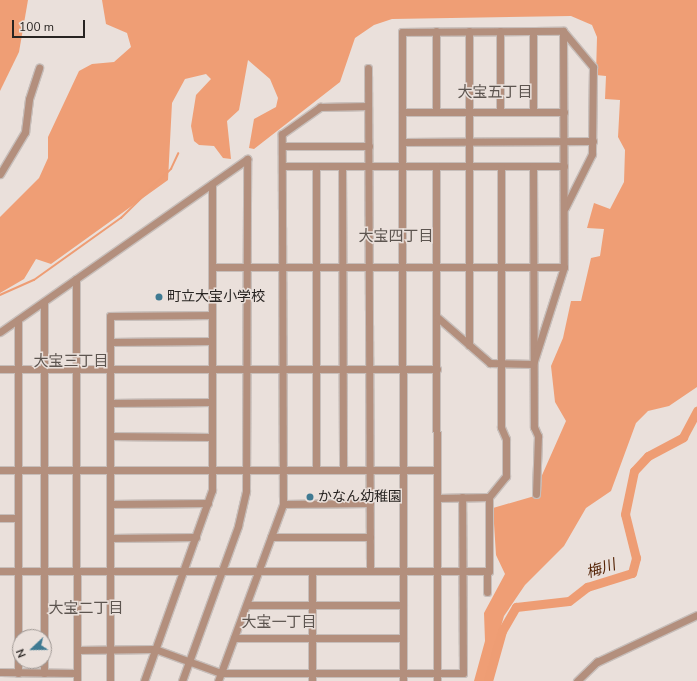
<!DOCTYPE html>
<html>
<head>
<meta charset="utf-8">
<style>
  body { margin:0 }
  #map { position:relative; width:697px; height:681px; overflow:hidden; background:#eae0db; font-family:"Nunito Sans","Noto Sans JP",sans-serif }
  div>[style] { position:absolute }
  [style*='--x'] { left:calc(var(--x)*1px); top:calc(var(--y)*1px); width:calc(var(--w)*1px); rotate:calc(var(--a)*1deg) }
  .forest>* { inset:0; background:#ef9e75 }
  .stream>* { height:1.5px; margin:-0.75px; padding:0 0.75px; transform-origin:0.75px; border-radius:0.75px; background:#ee9d74 }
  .river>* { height:9px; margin:-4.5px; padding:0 4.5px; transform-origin:4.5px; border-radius:4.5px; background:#ee9d74 }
  .roads { filter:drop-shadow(1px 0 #c7beba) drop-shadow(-1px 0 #c7beba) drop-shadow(0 1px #c7beba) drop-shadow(0 -1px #c7beba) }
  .minor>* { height:7px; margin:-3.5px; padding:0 3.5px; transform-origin:3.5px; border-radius:3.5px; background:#b38f7d }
  .dots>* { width:11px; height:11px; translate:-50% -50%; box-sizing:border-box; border:2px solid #eae0db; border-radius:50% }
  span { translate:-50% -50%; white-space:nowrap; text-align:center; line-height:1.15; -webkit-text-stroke:3px #eae0db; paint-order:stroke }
  .poi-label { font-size:14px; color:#282422 }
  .left { translate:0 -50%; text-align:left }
  .neighbourhood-label { font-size:15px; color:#5d5550 }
  .water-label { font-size:15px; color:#511f00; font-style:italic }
  .north { position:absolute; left:12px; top:629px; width:40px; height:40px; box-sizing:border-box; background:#eae0db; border:1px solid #9c9591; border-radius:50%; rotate:248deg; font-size:11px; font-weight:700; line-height:16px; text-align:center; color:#282422 }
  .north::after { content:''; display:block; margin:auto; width:14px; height:18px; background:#3f7a92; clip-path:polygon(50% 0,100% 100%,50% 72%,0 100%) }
  .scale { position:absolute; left:12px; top:20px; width:73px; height:18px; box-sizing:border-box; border:2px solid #282422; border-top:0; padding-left:5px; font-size:12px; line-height:14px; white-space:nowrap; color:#282422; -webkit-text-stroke:3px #eae0db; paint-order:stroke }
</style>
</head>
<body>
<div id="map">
  <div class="forest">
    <div style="clip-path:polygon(0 0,28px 0,19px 52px,0 91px)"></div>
    <div style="clip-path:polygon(102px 0,697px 0,697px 387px,669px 406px,648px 411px,636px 423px,611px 491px,586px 508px,564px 546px,525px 585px,504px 616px,485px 681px,474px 681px,485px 641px,484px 613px,505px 574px,496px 555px,493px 508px,538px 495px,539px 482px,566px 421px,555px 402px,551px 366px,563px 338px,571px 301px,581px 301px,591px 258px,600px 256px,604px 229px,587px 228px,594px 203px,610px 209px,624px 182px,625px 150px,618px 137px,620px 100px,605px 99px,606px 76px,596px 75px,597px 37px,592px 25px,571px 16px,392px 19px,374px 25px,355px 38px,340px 82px,254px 149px,249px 148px,254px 119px,276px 107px,278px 98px,270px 79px,248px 60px,239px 110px,227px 121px,231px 159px,223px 158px,214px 146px,199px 145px,194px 141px,191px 126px,196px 95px,211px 79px,206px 74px,185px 79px,172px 103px,168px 180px,51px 264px,36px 259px,24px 279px,0 293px,0 217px,39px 178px,48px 158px,48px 137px,79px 71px,92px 64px,114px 62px,131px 47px,127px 33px,106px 24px)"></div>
  </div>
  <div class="stream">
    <div style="--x:0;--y:295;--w:37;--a:-24"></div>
    <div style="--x:34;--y:280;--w:107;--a:-35.5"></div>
    <div style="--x:121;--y:218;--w:70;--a:-44.4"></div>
    <div style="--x:171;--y:169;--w:17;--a:-65"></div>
  </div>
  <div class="river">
    <div style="--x:488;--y:681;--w:52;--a:-74.4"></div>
    <div style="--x:502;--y:631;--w:28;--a:-60"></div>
    <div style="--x:516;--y:607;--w:53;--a:-6.5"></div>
    <div style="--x:569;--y:601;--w:23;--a:-38"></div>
    <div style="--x:587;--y:587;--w:47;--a:-17.3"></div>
    <div style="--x:632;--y:573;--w:16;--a:-75"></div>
    <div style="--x:636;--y:558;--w:45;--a:-104"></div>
    <div style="--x:625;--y:514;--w:44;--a:-78.2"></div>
    <div style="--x:634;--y:471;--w:21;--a:-47"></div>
    <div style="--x:648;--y:456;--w:40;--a:-28"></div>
    <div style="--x:683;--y:437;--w:30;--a:-62"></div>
  </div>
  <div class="roads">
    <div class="minor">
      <div style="--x:436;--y:31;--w:81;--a:90"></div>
      <div style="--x:469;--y:31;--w:314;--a:90"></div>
      <div style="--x:533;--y:31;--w:81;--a:90"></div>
      <div style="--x:563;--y:31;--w:47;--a:50.2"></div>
      <div style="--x:593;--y:67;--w:87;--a:90.7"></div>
      <div style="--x:592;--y:154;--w:60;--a:116.6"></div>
      <div style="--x:368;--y:68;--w:503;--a:89.77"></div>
      <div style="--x:402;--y:112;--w:162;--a:0"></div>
      <div style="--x:500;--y:112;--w:81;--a:-90"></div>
      <div style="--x:402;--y:142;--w:191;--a:-0.3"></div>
      <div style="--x:282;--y:146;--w:87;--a:0"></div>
      <div style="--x:283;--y:166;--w:281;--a:0"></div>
      <div style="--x:316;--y:166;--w:304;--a:90"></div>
      <div style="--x:342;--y:166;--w:304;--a:89.8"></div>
      <div style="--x:436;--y:166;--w:515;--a:89.89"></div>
      <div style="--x:533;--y:166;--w:261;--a:89.8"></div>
      <div style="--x:534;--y:427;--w:10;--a:66"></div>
      <div style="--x:538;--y:436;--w:58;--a:92"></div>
      <div style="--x:0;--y:174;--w:49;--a:-59.2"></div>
      <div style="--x:25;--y:132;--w:33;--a:-83"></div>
      <div style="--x:29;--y:99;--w:33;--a:-72"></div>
      <div style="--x:212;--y:267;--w:352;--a:0"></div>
      <div style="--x:76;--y:279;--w:402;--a:89.9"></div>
      <div style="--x:44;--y:302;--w:335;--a:90"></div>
      <div style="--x:18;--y:320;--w:353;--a:90"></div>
      <div style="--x:0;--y:332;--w:302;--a:-35"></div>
      <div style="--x:110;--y:342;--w:102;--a:-0.6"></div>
      <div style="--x:0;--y:369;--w:437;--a:0"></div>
      <div style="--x:110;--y:403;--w:102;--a:-0.6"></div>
      <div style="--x:110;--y:436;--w:102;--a:0.6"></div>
      <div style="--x:0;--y:470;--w:437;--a:0"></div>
      <div style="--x:437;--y:498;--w:52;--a:-1.1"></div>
      <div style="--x:110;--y:504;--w:98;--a:-0.6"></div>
      <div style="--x:283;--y:504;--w:87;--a:-0.7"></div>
      <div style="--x:0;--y:518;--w:18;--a:0"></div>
      <div style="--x:271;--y:537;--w:99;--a:0"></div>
      <div style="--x:110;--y:538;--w:86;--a:-0.7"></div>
      <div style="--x:0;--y:571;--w:489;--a:0"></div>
      <div style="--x:489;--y:571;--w:74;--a:-90"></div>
      <div style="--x:489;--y:497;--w:27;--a:-51"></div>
      <div style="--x:506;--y:476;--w:37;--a:-90"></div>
      <div style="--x:506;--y:439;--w:13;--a:-113"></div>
      <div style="--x:501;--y:427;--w:261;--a:-90"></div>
      <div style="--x:487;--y:571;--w:21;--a:90"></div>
      <div style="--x:247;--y:605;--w:156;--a:0"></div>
      <div style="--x:234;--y:638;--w:169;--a:0"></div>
      <div style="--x:77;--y:650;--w:78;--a:-0.7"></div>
      <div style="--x:155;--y:649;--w:70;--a:20"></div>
      <div style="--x:221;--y:673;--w:242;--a:0"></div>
      <div style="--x:463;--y:673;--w:176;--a:-90.3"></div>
      <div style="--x:0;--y:672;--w:77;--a:0.7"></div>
      <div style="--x:44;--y:673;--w:12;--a:-90"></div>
      <div style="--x:110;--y:681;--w:365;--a:-90"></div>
      <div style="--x:110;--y:316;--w:101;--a:-0.6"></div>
      <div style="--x:144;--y:681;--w:203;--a:-70.4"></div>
      <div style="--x:212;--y:490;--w:306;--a:-90"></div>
      <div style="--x:182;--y:681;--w:165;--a:-70.1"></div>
      <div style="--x:238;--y:526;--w:36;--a:-77"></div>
      <div style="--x:246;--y:491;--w:332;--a:-89.8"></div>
      <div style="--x:218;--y:681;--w:189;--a:-69.8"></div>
      <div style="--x:283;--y:504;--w:370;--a:-90.2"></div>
      <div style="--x:282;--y:134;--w:47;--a:-35.4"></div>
      <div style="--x:320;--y:107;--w:48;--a:-1.2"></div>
      <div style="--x:312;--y:681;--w:109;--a:-90"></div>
      <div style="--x:403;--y:681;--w:649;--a:-90.09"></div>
      <div style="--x:402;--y:32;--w:161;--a:-0.4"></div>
      <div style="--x:563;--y:31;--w:236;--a:89.8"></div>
      <div style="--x:564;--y:267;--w:102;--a:107.7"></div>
      <div style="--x:533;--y:364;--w:43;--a:-178.7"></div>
      <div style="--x:490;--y:363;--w:70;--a:-139"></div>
      <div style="--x:577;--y:681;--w:28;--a:-44"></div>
      <div style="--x:597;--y:662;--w:110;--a:-25.2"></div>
    </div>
  </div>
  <div class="dots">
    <div style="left:159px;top:297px;background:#3f7a92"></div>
    <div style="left:310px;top:497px;background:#3f7a92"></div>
  </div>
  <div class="poi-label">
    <span class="left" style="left:167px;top:297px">町立大宝小学校</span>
    <span class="left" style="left:318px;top:497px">かなん幼稚園</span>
  </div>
  <div class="neighbourhood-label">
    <span style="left:495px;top:93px">大宝五丁目</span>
    <span style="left:396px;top:237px">大宝四丁目</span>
    <span style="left:71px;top:362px">大宝三丁目</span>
    <span style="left:86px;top:609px">大宝二丁目</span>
    <span style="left:279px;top:623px">大宝一丁目</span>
  </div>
  <div class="water-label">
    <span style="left:601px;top:569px;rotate:-18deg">梅川</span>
  </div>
  <div class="north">N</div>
  <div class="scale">100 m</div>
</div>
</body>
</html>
